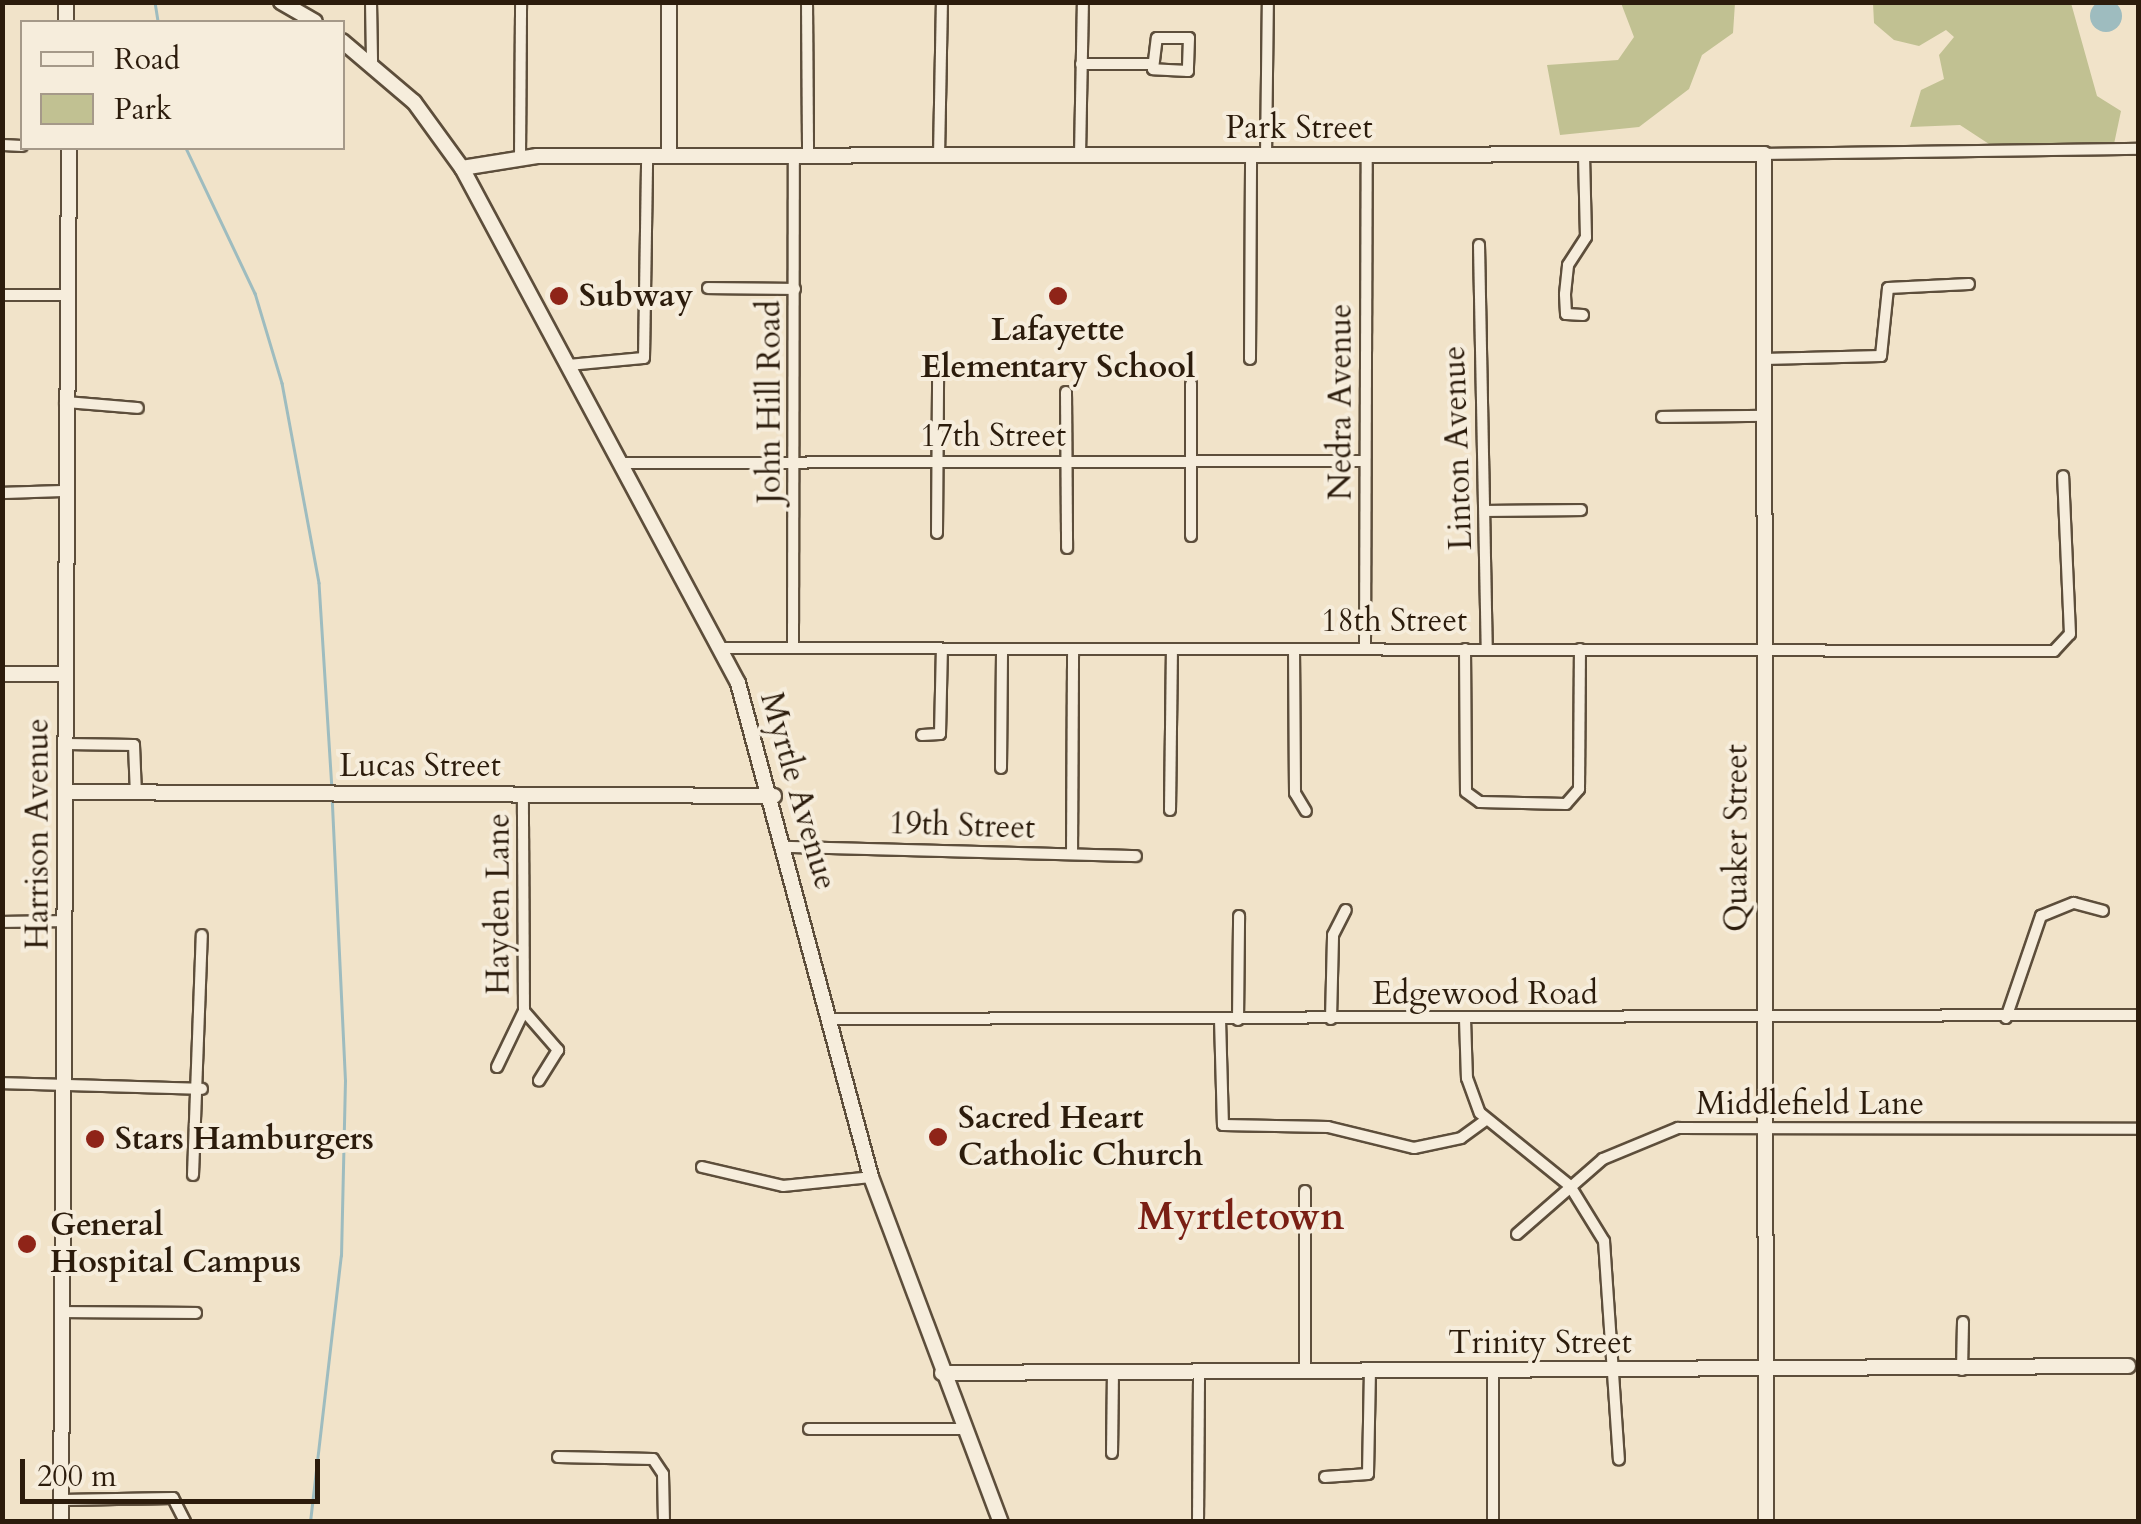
<!DOCTYPE html>
<html>
<head>
<meta charset="utf-8">
<style>
  body { margin:0 }
  #map { position:relative; width:2141px; height:1524px; overflow:hidden; background:#f1e3c9; font-family:Cardo,serif }
  div>[style] { position:absolute }
  [style*='--x'] { left:calc(var(--x)*1px); top:calc(var(--y)*1px); width:calc(var(--w)*1px); rotate:calc(var(--a)*1deg) }
  .green>* { inset:0; background:#c1c192 }
  .water>* { inset:0; background:#9ebcbf }
  .round { border-radius:50% }
  .stream>* { height:2.5px; margin:-1.25px; padding:0 1.25px; transform-origin:1.25px; border-radius:1.25px; background:#9ebcbf }
  .roads { filter:drop-shadow(2px 0 #5d4e3b) drop-shadow(-2px 0 #5d4e3b) drop-shadow(0 2px #5d4e3b) drop-shadow(0 -2px #5d4e3b) }
  .street>* { height:10px; margin:-5px; padding:0 5px; transform-origin:5px; border-radius:5px; background:#f6eddc }
  .secondary>* { height:14px; margin:-7px; padding:0 7px; transform-origin:7px; border-radius:7px; background:#f6eddc }
  .dots>* { width:28px; height:28px; translate:-50% -50%; box-sizing:border-box; border:5px solid #f6eddc; border-radius:50% }
  span { translate:-50% -50%; white-space:nowrap; text-align:center; line-height:1.15; -webkit-text-stroke:8px #f6eddc; paint-order:stroke }
  .street-label { font-size:32px; color:#2c1c0c }
  .poi-label { font-size:32px; color:#2c1c0c; font-weight:700 }
  .left { translate:0 -50%; text-align:left }
  .quarter-label { font-size:38px; color:#7a1f14; font-weight:700 }
  .frame { position:absolute; inset:0; border:5px solid #2c1c0c; pointer-events:none }
  .legend { position:absolute; left:20px; top:20px; width:325px; height:130px; box-sizing:border-box; background:#f6eddc; border:2px solid #a59989; margin:0; padding:12px 18px; list-style:none; font-size:30px; color:#2c1c0c }
  .legend li { display:flex; align-items:center; gap:20px; height:50px }
  .legend b { width:50px; border:2px solid #a59989 }
  .scale { position:absolute; left:20px; top:1459px; width:300px; height:45px; box-sizing:border-box; border:5px solid #2c1c0c; border-top:0; padding-left:12px; font-size:30px; line-height:35px; white-space:nowrap; color:#2c1c0c; -webkit-text-stroke:8px #f6eddc; paint-order:stroke }
</style>
</head>
<body>
<div id="map">
  <div class="green">
    <div style="clip-path:polygon(1621px 3px,1735px 3px,1733px 33px,1702px 55px,1689px 89px,1639px 127px,1560px 135px,1547px 65px,1618px 60px,1634px 37px)"></div>
    <div style="clip-path:polygon(1873px 3px,2071px 3px,2097px 96px,2121px 111px,2114px 144px,1989px 144px,1960px 125px,1910px 127px,1921px 90px,1944px 79px,1939px 55px,1954px 37px,1946px 30px,1919px 46px,1894px 40px,1874px 23px)"></div>
  </div>
  <div class="water">
    <div class="round" style="left:2090px;top:0;width:32px;height:32px"></div>
  </div>
  <div class="stream">
    <div style="--x:155;--y:2;--w:20;--a:81"></div>
    <div style="--x:186;--y:148;--w:161;--a:64.6"></div>
    <div style="--x:255;--y:293;--w:94;--a:73.3"></div>
    <div style="--x:282;--y:383;--w:203;--a:79.5"></div>
    <div style="--x:319;--y:583;--w:205;--a:86.4"></div>
    <div style="--x:310;--y:1522;--w:268;--a:-83.4"></div>
    <div style="--x:341;--y:1256;--w:175;--a:-88.7"></div>
    <div style="--x:345;--y:1081;--w:280;--a:-92.7"></div>
  </div>
  <div class="roads">
    <div class="street">
      <div style="--x:371;--y:2;--w:60;--a:89"></div>
      <div style="--x:807;--y:2;--w:154;--a:89.6"></div>
      <div style="--x:1157;--y:38;--w:32;--a:0"></div>
      <div style="--x:1189;--y:38;--w:33;--a:92"></div>
      <div style="--x:1188;--y:71;--w:35;--a:-177"></div>
      <div style="--x:1153;--y:69;--w:31;--a:-83"></div>
      <div style="--x:1081;--y:64;--w:71;--a:0"></div>
      <div style="--x:2;--y:145;--w:20;--a:3"></div>
      <div style="--x:1764;--y:154;--w:374;--a:-0.8"></div>
      <div style="--x:1080;--y:155;--w:153;--a:-88.9"></div>
      <div style="--x:520;--y:156;--w:154;--a:-89.6"></div>
      <div style="--x:939;--y:156;--w:154;--a:-88.9"></div>
      <div style="--x:1266;--y:156;--w:154;--a:-89.3"></div>
      <div style="--x:1479;--y:245;--w:404;--a:88.9"></div>
      <div style="--x:708;--y:288;--w:87;--a:0.7"></div>
      <div style="--x:2;--y:295;--w:63;--a:0"></div>
      <div style="--x:1583;--y:315;--w:17;--a:-177"></div>
      <div style="--x:1566;--y:314;--w:20;--a:-93"></div>
      <div style="--x:1565;--y:294;--w:29;--a:-84"></div>
      <div style="--x:1568;--y:265;--w:33;--a:-57"></div>
      <div style="--x:1586;--y:237;--w:83;--a:-91.4"></div>
      <div style="--x:1250;--y:359;--w:203;--a:-89.7"></div>
      <div style="--x:1764;--y:359;--w:117;--a:-1.5"></div>
      <div style="--x:1881;--y:356;--w:68;--a:-84.1"></div>
      <div style="--x:1888;--y:288;--w:81;--a:-2.8"></div>
      <div style="--x:568;--y:365;--w:76;--a:-5.3"></div>
      <div style="--x:644;--y:358;--w:202;--a:-89.1"></div>
      <div style="--x:1191;--y:384;--w:152;--a:90"></div>
      <div style="--x:1066;--y:392;--w:156;--a:89.6"></div>
      <div style="--x:65;--y:402;--w:73;--a:4.7"></div>
      <div style="--x:1662;--y:417;--w:103;--a:-0.6"></div>
      <div style="--x:620;--y:463;--w:745;--a:-0.15"></div>
      <div style="--x:2;--y:493;--w:63;--a:-1.8"></div>
      <div style="--x:1487;--y:511;--w:94;--a:-0.6"></div>
      <div style="--x:937;--y:533;--w:155;--a:-89.6"></div>
      <div style="--x:719;--y:648;--w:1335;--a:0.13"></div>
      <div style="--x:2054;--y:651;--w:23;--a:-47"></div>
      <div style="--x:2070;--y:634;--w:158;--a:-92.5"></div>
      <div style="--x:793;--y:648;--w:492;--a:-89.9"></div>
      <div style="--x:1365;--y:648;--w:493;--a:-89.8"></div>
      <div style="--x:1294;--y:649;--w:144;--a:89.6"></div>
      <div style="--x:1295;--y:793;--w:21;--a:59"></div>
      <div style="--x:1465;--y:649;--w:143;--a:89.6"></div>
      <div style="--x:1466;--y:792;--w:17;--a:36"></div>
      <div style="--x:1480;--y:802;--w:86;--a:1.3"></div>
      <div style="--x:1566;--y:804;--w:20;--a:-49"></div>
      <div style="--x:1579;--y:789;--w:140;--a:-89.6"></div>
      <div style="--x:922;--y:735;--w:18;--a:-3"></div>
      <div style="--x:940;--y:734;--w:85;--a:-88.7"></div>
      <div style="--x:66;--y:744;--w:68;--a:0.8"></div>
      <div style="--x:134;--y:745;--w:49;--a:87.7"></div>
      <div style="--x:1001;--y:768;--w:119;--a:-89.5"></div>
      <div style="--x:1170;--y:810;--w:161;--a:-89.3"></div>
      <div style="--x:787;--y:847;--w:349;--a:1.5"></div>
      <div style="--x:1072;--y:854;--w:205;--a:-89.7"></div>
      <div style="--x:2;--y:922;--w:64;--a:-0.9"></div>
      <div style="--x:524;--y:1011;--w:52;--a:48.9"></div>
      <div style="--x:558;--y:1050;--w:36;--a:122"></div>
      <div style="--x:2006;--y:1018;--w:108;--a:-71.1"></div>
      <div style="--x:2041;--y:916;--w:35;--a:-22"></div>
      <div style="--x:2074;--y:903;--w:30;--a:15"></div>
      <div style="--x:831;--y:1019;--w:1307;--a:-0.18"></div>
      <div style="--x:1220;--y:1019;--w:106;--a:88.4"></div>
      <div style="--x:1223;--y:1125;--w:105;--a:1.1"></div>
      <div style="--x:1328;--y:1127;--w:89;--a:13.7"></div>
      <div style="--x:1414;--y:1148;--w:48;--a:-12"></div>
      <div style="--x:1461;--y:1138;--w:31;--a:-36"></div>
      <div style="--x:1331;--y:1019;--w:84;--a:-88.6"></div>
      <div style="--x:1333;--y:935;--w:28;--a:-63"></div>
      <div style="--x:1465;--y:1019;--w:59;--a:88.1"></div>
      <div style="--x:1467;--y:1078;--w:37;--a:70"></div>
      <div style="--x:1480;--y:1113;--w:116;--a:39"></div>
      <div style="--x:1570;--y:1186;--w:65;--a:58.3"></div>
      <div style="--x:1604;--y:1241;--w:219;--a:86.1"></div>
      <div style="--x:1238;--y:1020;--w:104;--a:-89.4"></div>
      <div style="--x:497;--y:1067;--w:62;--a:-64.3"></div>
      <div style="--x:524;--y:1011;--w:217;--a:-90.3"></div>
      <div style="--x:2;--y:1083;--w:200;--a:1.7"></div>
      <div style="--x:702;--y:1167;--w:83;--a:13.2"></div>
      <div style="--x:783;--y:1186;--w:88;--a:-5.8"></div>
      <div style="--x:193;--y:1175;--w:240;--a:-87.9"></div>
      <div style="--x:1305;--y:1191;--w:181;--a:90"></div>
      <div style="--x:1517;--y:1234;--w:114;--a:-41.1"></div>
      <div style="--x:1603;--y:1159;--w:81;--a:-22.5"></div>
      <div style="--x:1678;--y:1128;--w:460;--a:0.1"></div>
      <div style="--x:61;--y:1312;--w:135;--a:0.4"></div>
      <div style="--x:1962;--y:1370;--w:48;--a:-88.8"></div>
      <div style="--x:1493;--y:1371;--w:151;--a:90"></div>
      <div style="--x:809;--y:1429;--w:156;--a:0"></div>
      <div style="--x:1112;--y:1453;--w:82;--a:-89.3"></div>
      <div style="--x:558;--y:1457;--w:95;--a:1.2"></div>
      <div style="--x:653;--y:1459;--w:18;--a:56"></div>
      <div style="--x:663;--y:1474;--w:48;--a:88.8"></div>
      <div style="--x:1325;--y:1477;--w:43;--a:-4"></div>
      <div style="--x:1368;--y:1474;--w:103;--a:-88.9"></div>
      <div style="--x:61;--y:1500;--w:112;--a:-1"></div>
      <div style="--x:173;--y:1498;--w:27;--a:63"></div>
      <div style="--x:1198;--y:1522;--w:150;--a:-89.6"></div>
    </div>
    <div class="secondary">
      <div style="--x:66;--y:2;--w:20;--a:90"></div>
      <div style="--x:281;--y:2;--w:39;--a:30"></div>
      <div style="--x:342;--y:41;--w:94;--a:40.3"></div>
      <div style="--x:414;--y:102;--w:82;--a:54"></div>
      <div style="--x:462;--y:168;--w:584;--a:61.81"></div>
      <div style="--x:738;--y:683;--w:512;--a:74.93"></div>
      <div style="--x:871;--y:1177;--w:369;--a:69.4"></div>
      <div style="--x:669;--y:155;--w:153;--a:-90"></div>
      <div style="--x:462;--y:168;--w:76;--a:-9.1"></div>
      <div style="--x:537;--y:156;--w:1227;--a:-0.09"></div>
      <div style="--x:1764;--y:154;--w:1368;--a:89.92"></div>
      <div style="--x:2;--y:674;--w:63;--a:0"></div>
      <div style="--x:65;--y:792;--w:709;--a:0.32"></div>
      <div style="--x:942;--y:1373;--w:1186;--a:-0.34"></div>
      <div style="--x:61;--y:1522;--w:1374;--a:-89.67"></div>
    </div>
  </div>
  <div class="dots">
    <div style="left:559px;top:296px;background:#8f2418"></div>
    <div style="left:1058px;top:296px;background:#8f2418"></div>
    <div style="left:938px;top:1137px;background:#8f2418"></div>
    <div style="left:95px;top:1139px;background:#8f2418"></div>
    <div style="left:27px;top:1244px;background:#8f2418"></div>
  </div>
  <div class="street-label">
    <span style="left:1299px;top:128px">Park Street</span>
    <span style="left:770px;top:402px;rotate:-90deg">John Hill Road</span>
    <span style="left:1341px;top:402px;rotate:-90deg">Nedra Avenue</span>
    <span style="left:993px;top:436px">17th Street</span>
    <span style="left:1458px;top:448px;rotate:-92deg">Linton Avenue</span>
    <span style="left:1394px;top:621px">18th Street</span>
    <span style="left:420px;top:766px">Lucas Street</span>
    <span style="left:798px;top:791px;rotate:74deg">Myrtle Avenue</span>
    <span style="left:962px;top:826px;rotate:2deg">19th Street</span>
    <span style="left:38px;top:834px;rotate:-90deg">Harrison Avenue</span>
    <span style="left:1737px;top:838px;rotate:-90deg">Quaker Street</span>
    <span style="left:499px;top:904px;rotate:-90deg">Hayden Lane</span>
    <span style="left:1485px;top:994px">Edgewood Road</span>
    <span style="left:1810px;top:1104px">Middlefield Lane</span>
    <span style="left:1540px;top:1343px">Trinity Street</span>
  </div>
  <div class="poi-label">
    <span class="left" style="left:579px;top:296px">Subway</span>
    <span style="left:1058px;top:349px">Lafayette<br>Elementary School</span>
    <span class="left" style="left:958px;top:1137px">Sacred Heart<br>Catholic Church</span>
    <span class="left" style="left:115px;top:1139px">Stars Hamburgers</span>
    <span class="left" style="left:50px;top:1244px">General<br>Hospital Campus</span>
  </div>
  <div class="quarter-label">
    <span style="left:1241px;top:1218px">Myrtletown</span>
  </div>
  <div class="frame"></div>
  <ul class="legend">
  <li><b style="height:12px;background:#f6eddc"></b>Road</li>
  <li><b style="height:28px;background:#c1c192"></b>Park</li>
  </ul>
  <div class="scale">200 m</div>
</div>
</body>
</html>
